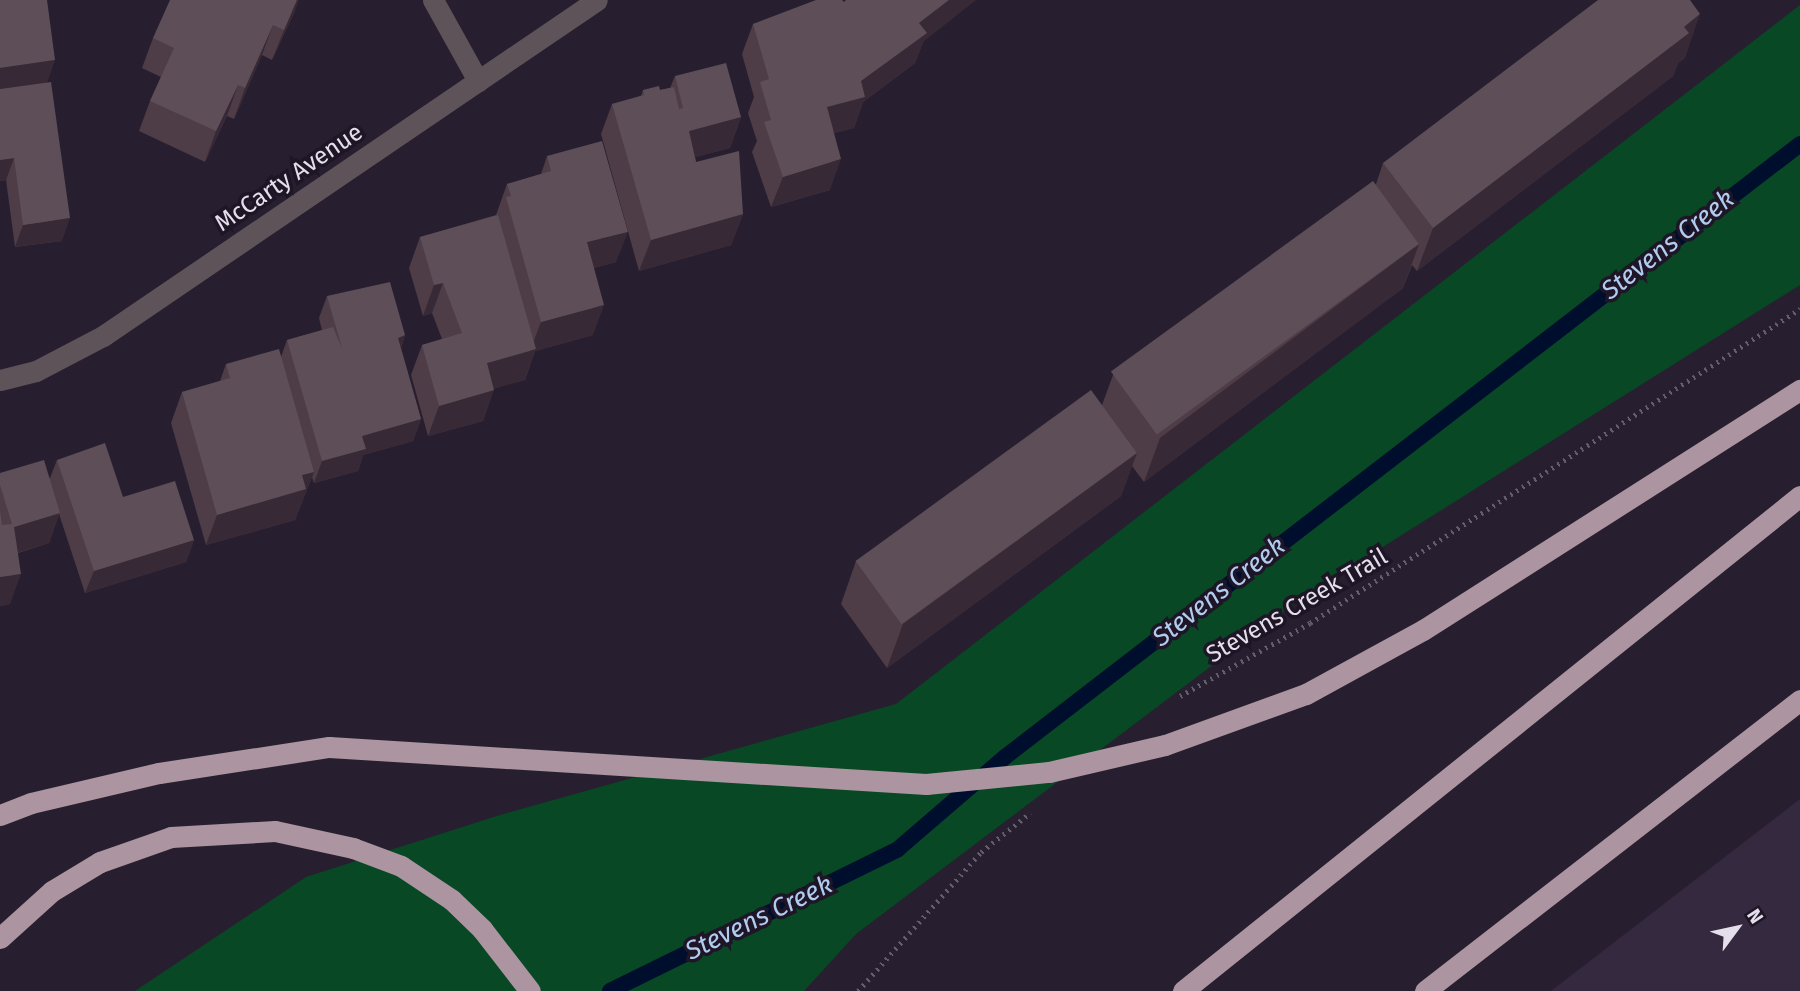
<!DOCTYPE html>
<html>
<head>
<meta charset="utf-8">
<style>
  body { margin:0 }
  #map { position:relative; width:1800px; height:991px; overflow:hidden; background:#271f30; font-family:"Fira Sans",sans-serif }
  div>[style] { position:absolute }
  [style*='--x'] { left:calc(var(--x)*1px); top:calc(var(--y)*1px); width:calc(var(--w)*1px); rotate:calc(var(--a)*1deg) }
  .built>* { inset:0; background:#34293e }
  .green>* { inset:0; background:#084824 }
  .stream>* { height:16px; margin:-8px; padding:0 8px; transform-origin:8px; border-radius:8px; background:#000e2e }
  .path>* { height:4.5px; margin-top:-2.25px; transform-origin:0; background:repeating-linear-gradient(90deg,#645d6c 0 2px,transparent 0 7px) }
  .minor>* { height:21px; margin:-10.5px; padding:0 10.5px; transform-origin:10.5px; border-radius:10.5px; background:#5d5358 }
  .highway>* { height:21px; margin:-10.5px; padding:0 10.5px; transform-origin:10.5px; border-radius:10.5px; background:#ac95a0 }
  .wall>* { inset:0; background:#4e3c46 }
  .shaded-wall>* { inset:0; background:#382936 }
  .building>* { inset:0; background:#5e4e58; transform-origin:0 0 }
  span { translate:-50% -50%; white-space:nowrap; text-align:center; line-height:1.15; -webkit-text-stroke:7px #1e1626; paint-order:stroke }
  .street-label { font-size:24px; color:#e4dfea }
  .water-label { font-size:26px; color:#b2ccf0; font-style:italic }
  .north { position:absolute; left:1702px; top:893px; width:70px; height:70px; -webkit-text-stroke:5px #1e1626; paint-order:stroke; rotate:57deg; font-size:19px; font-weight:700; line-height:28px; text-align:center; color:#e4dfea }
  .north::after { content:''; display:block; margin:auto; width:24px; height:32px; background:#e4dfea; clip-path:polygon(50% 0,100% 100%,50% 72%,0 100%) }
</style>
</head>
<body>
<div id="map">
  <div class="built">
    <div style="clip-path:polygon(1800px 799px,1800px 991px,1551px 991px)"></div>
  </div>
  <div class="green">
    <div style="clip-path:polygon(1800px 5px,1800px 285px,1303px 597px,856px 934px,804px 991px,135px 991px,306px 877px,500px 815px,896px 704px)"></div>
  </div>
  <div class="stream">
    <div style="--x:610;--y:991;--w:321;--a:-26.2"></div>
    <div style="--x:898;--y:849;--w:141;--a:-40.7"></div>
    <div style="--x:1005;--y:757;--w:1004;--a:-37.63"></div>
  </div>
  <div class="path">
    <div style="--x:1180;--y:696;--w:149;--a:-29.3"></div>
    <div style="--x:1310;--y:623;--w:582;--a:-32.65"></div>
    <div style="--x:858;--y:991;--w:186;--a:-48.5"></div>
    <div style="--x:981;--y:852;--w:63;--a:-38.5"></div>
  </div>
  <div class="minor">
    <div style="--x:433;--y:0;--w:93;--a:60.9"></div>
    <div style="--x:0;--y:380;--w:37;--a:-14"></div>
    <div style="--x:36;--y:371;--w:76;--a:-27.6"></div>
    <div style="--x:103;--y:336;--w:597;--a:-34.22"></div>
  </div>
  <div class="highway">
    <div style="--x:0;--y:815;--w:33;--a:-21"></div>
    <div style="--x:31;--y:803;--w:131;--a:-13.2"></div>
    <div style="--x:159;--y:773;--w:172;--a:-8.7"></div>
    <div style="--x:329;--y:747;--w:598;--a:3.55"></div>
    <div style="--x:926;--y:784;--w:124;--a:-5.6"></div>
    <div style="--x:1049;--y:772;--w:119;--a:-13.1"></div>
    <div style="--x:1165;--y:745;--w:150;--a:-19.9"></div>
    <div style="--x:1306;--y:694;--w:133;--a:-28.7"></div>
    <div style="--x:1423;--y:630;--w:447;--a:-32.5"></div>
    <div style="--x:0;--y:938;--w:70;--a:-42.1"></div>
    <div style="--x:52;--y:891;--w:56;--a:-31.1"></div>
    <div style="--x:100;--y:862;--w:75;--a:-19.4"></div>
    <div style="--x:171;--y:837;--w:104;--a:-3.3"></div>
    <div style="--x:275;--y:831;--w:80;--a:12.3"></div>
    <div style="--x:353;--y:848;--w:51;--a:20.6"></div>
    <div style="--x:401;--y:866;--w:61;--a:33.7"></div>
    <div style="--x:452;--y:900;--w:42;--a:44"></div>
    <div style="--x:482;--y:929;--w:78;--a:52.3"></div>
    <div style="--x:1183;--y:991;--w:791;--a:-38.74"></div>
    <div style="--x:1425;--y:991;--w:475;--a:-37.8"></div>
  </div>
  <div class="wall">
    <div style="clip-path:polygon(844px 2px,923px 42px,915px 63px,863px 102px,854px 128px,834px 133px,830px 190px,771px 207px,752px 152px,757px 141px,748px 113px,754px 97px,742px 54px,753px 24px)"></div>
    <div style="clip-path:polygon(295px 11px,272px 60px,262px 55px,234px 119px,227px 116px,205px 162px,139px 131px,150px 101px,161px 77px,142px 68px,153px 38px)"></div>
    <div style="clip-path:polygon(1685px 58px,1678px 63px,1673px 76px,1417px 271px,1412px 265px,1403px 288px,1144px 482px,1132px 466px,1121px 496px,887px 668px,841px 604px,856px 561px,1102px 405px,1113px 375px,1376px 184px,1383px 163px)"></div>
    <div style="clip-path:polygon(675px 76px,741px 117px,730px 148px,695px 157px,696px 162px,743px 214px,731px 245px,639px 271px,601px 134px,612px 104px,641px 96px,643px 90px,660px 90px,670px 88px)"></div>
    <div style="clip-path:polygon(0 89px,62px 241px,15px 247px,6px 180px,0 181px)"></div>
    <div style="clip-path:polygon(547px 156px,616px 262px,594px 268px,593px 335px,535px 351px,525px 380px,494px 388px,483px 421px,428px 436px,411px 375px,422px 345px,442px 339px,432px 313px,423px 316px,409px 268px,420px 237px,496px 215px,507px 184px,541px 174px)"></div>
    <div style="clip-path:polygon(327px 296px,405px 335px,401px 348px,421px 419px,413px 441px,363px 455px,358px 471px,314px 483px,312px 477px,295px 520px,206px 545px,171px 423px,182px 392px,220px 381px,226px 364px,281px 357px,287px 340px,322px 330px,319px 318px)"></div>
    <div style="clip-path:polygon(57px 460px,123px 497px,194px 540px,186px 562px,85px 593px,59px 514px,49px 543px,18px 553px,10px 604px,0 606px,0 473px,50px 478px)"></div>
  </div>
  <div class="shaded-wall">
    <div style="clip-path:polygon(297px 0,299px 0,295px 11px,272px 60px,284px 30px)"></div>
    <div style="clip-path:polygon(949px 0,976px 0,923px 42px,915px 63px,863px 102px,854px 128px,816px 138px,827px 107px,861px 81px,919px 23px)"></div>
    <div style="clip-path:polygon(1700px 14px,1685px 58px,1678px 63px,1673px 76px,1417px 271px,1433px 228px)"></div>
    <div style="clip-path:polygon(273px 25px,262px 55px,234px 119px,245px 88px)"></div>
    <div style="clip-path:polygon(55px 60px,47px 83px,0 89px,0 68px)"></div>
    <div style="clip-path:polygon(238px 85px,227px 116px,205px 162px,216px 131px)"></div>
    <div style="clip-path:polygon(741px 117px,730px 148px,678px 162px,689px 131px)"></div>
    <div style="clip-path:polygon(14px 158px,6px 180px,0 181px,0 160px)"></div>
    <div style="clip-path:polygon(841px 159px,830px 190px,771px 207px,783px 177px)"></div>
    <div style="clip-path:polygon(743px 214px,731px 245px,639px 271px,651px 240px)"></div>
    <div style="clip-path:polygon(70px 218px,62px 241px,15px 247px,23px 225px)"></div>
    <div style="clip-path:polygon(628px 232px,616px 262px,576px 273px,587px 242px)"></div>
    <div style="clip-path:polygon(1419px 244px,1403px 288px,1144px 482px,1160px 438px)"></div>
    <div style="clip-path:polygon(443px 283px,432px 313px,423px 316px,434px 285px)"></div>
    <div style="clip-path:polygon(604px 305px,593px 335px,535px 351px,525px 380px,475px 394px,487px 363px,530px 351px,541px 322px)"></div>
    <div style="clip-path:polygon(405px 335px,397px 358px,398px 338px)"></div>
    <div style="clip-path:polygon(494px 390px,483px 421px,428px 436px,439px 406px)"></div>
    <div style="clip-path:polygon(421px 419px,413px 441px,363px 455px,358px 471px,314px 483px,322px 461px,362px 436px)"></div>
    <div style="clip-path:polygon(1137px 453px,1121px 496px,887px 668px,903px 624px)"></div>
    <div style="clip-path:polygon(314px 472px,295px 520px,206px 545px,217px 515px,302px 475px)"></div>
    <div style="clip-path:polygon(60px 513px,49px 543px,3px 557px,14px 527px)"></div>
    <div style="clip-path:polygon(194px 540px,186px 562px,85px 593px,94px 571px)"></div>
    <div style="clip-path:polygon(21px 574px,10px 604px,0 606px,0 577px)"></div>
  </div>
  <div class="building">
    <div style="clip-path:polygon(0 0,47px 0,55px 60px,0 68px)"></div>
    <div style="clip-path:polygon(170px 0,297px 0,284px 30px,273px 25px,245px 88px,238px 85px,216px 131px,150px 101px,174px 48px,153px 38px)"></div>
    <div style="clip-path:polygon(816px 0,842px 0,844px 2px,846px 0,949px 0,919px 23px,927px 33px,861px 81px,865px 97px,827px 107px,841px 159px,783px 177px,764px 122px,771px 120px,760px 82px,769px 79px,753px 24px)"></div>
    <div style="clip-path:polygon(1598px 0,1690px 0,1700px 14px,1684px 27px,1689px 33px,1433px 228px,1383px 163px)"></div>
    <div style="clip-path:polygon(726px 63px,741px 117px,689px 131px,696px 162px,739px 151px,743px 214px,651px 240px,612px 104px,644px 95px,643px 90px,659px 86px,660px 90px,674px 87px,679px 109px,683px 108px,675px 76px)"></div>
    <div style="clip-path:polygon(51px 82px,70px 218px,23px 225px,14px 158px,0 160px,0 89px)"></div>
    <div style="clip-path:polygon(602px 141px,628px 232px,587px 242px,604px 305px,541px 322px,506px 197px,511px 196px,507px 184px,551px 171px,547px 156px)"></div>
    <div style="left:1373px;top:181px;width:78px;height:324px;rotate:54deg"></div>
    <div style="clip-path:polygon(498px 215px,536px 349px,487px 363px,494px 390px,439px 406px,422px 345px,462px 333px,443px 283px,434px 285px,420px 237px)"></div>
    <div style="clip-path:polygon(390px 282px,405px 335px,398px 338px,421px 419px,362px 436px,366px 449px,322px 461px,287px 340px,333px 327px,342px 348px,327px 296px)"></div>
    <div style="clip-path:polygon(279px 349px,314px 472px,302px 475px,306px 489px,217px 515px,182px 392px,230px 378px,226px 364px)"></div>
    <div style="left:1091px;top:390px;width:78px;height:291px;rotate:54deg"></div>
    <div style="clip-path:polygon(105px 443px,123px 497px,175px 481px,194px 540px,94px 571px,57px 460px)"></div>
    <div style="clip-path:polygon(44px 460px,60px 513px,14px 527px,21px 574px,0 577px,0 511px,2px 525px,12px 524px,0 485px,0 473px)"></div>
  </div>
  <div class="street-label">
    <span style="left:289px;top:178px;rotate:-34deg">McCarty Avenue</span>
    <span style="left:1297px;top:606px;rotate:-30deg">Stevens Creek Trail</span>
  </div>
  <div class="water-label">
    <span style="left:1668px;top:245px;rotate:-38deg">Stevens Creek</span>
    <span style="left:1219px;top:592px;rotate:-38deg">Stevens Creek</span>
    <span style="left:759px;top:918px;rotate:-26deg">Stevens Creek</span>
  </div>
  <div class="north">N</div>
</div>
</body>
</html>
